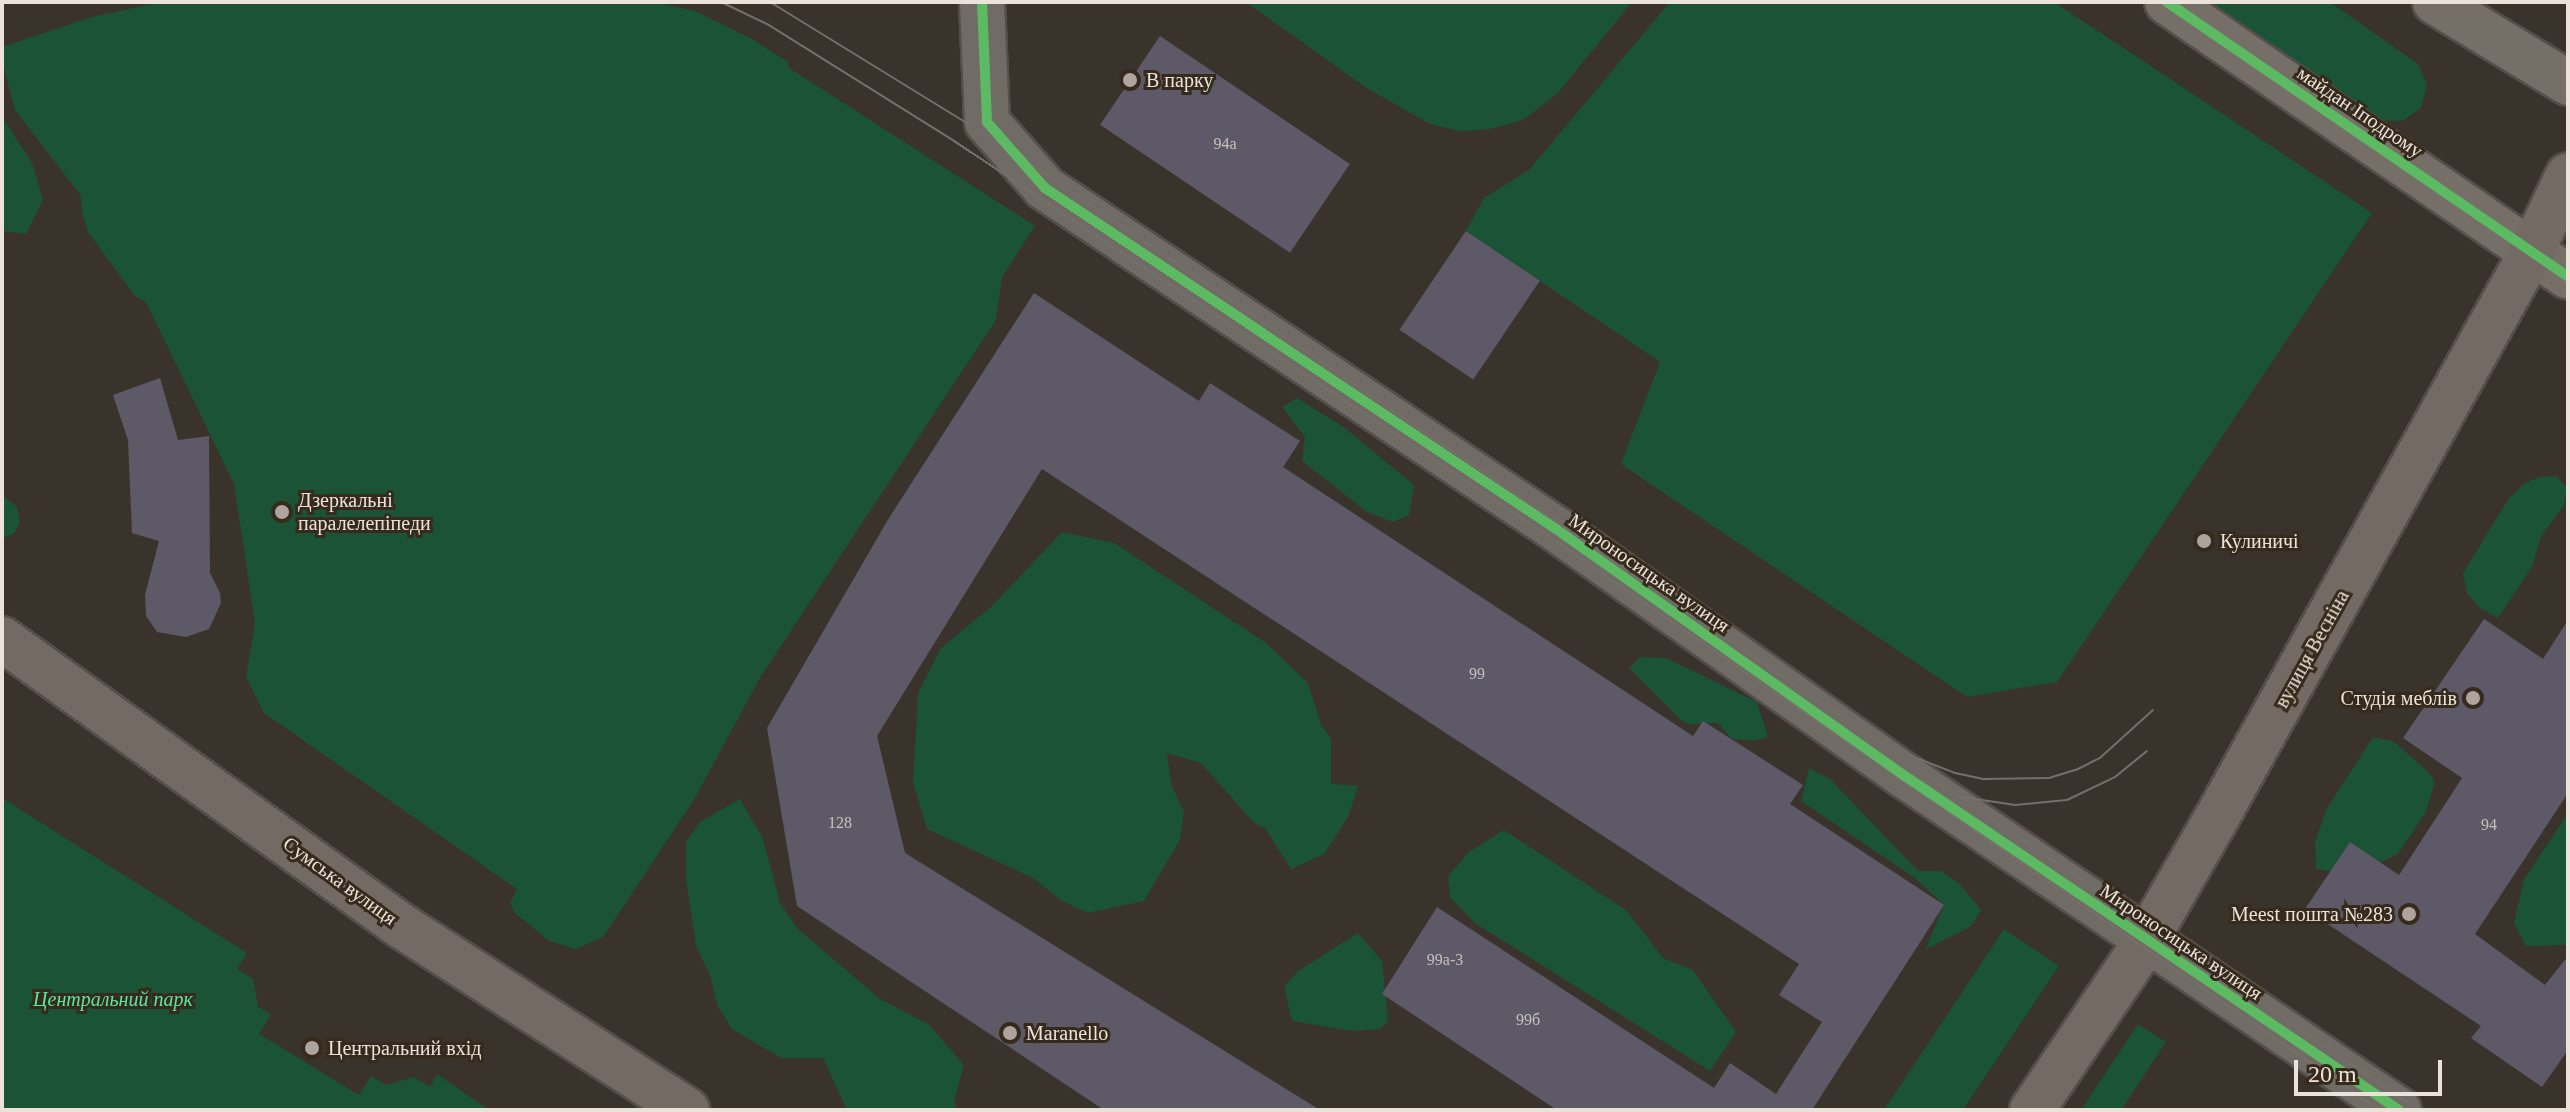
<!DOCTYPE html>
<html>
<head>
<meta charset="utf-8">
<style>
  body { margin:0 }
  #map { position:relative; width:2570px; height:1112px; overflow:hidden; background:#3a332c; font-family:"Times New Roman",serif }
  div>[style] { position:absolute }
  [style*='--x'] { left:calc(var(--x)*1px); top:calc(var(--y)*1px); width:calc(var(--w)*1px); rotate:calc(var(--a)*1deg) }
  .green>* { inset:0; background:#1a5336 }
  .building>* { inset:0; background:#5e5966; transform-origin:0 0 }
  .roads { filter:drop-shadow(2px 0 #554f49) drop-shadow(-2px 0 #554f49) drop-shadow(0 2px #554f49) drop-shadow(0 -2px #554f49) }
  .street>* { height:44px; margin:-22px; padding:0 22px; transform-origin:22px; border-radius:22px; background:#716b65 }
  .secondary>* { height:44px; margin:-22px; padding:0 22px; transform-origin:22px; border-radius:22px; background:#766f68 }
  .primary>* { height:44px; margin:-22px; padding:0 22px; transform-origin:22px; border-radius:22px; background:#736a63 }
  .tram>* { height:2px; margin:-1px; padding:0 1px; transform-origin:1px; border-radius:1px; background:#756f6a }
  .cycleway>* { height:10px; margin:-5px; padding:0 5px; transform-origin:5px; border-radius:5px; background:#5cba63 }
  .dots>* { width:22px; height:22px; translate:-50% -50%; box-sizing:border-box; border:4px solid #362a1c; border-radius:50% }
  span { translate:-50% -50%; white-space:nowrap; text-align:center; line-height:1.15; -webkit-text-stroke:6px #362a1c; paint-order:stroke }
  .number-label { font-size:16px; color:#c8c0bd }
  .number-label span { -webkit-text-stroke-width:0 }
  .poi-label { font-size:20px; color:#ebe3da }
  .left { translate:0 -50%; text-align:left }
  .right { translate:-100% -50%; text-align:right }
  .street-label { font-size:20px; color:#ebe3da }
  .park-label { font-size:20px; color:#5ae6a0; font-style:italic }
  .frame { position:absolute; inset:0; border:4px solid #ebe3da; pointer-events:none }
  .scale { position:absolute; left:2294px; top:1060px; width:148px; height:36px; box-sizing:border-box; border:4px solid #ebe3da; border-top:0; padding-left:10px; font-size:24px; line-height:28px; white-space:nowrap; color:#ebe3da; -webkit-text-stroke:6px #362a1c; paint-order:stroke }
</style>
</head>
<body>
<div id="map">
  <div class="green">
    <div style="clip-path:polygon(161px 2px,654px 2px,695px 11px,752px 39px,788px 62px,789px 68px,1035px 226px,1002px 277px,996px 320px,761px 676px,695px 798px,603px 937px,576px 949px,549px 941px,515px 913px,510px 903px,517px 889px,264px 713px,246px 677px,255px 623px,234px 484px,146px 302px,135px 296px,88px 232px,82px 212px,81px 196px,15px 110px,2px 62px,2px 47px,92px 17px)"></div>
    <div style="clip-path:polygon(1246px 2px,1632px 2px,1558px 93px,1523px 120px,1490px 129px,1459px 131px,1430px 124px,1365px 87px)"></div>
    <div style="clip-path:polygon(1670px 2px,2054px 2px,2372px 213px,2057px 682px,1967px 697px,1621px 464px,1660px 362px,1466px 231px,1484px 198px,1529px 170px)"></div>
    <div style="clip-path:polygon(2206px 2px,2330px 2px,2418px 64px,2427px 85px,2421px 108px,2402px 121px,2379px 120px)"></div>
    <div style="clip-path:polygon(2px 117px,32px 163px,43px 200px,26px 234px,2px 231px)"></div>
    <div style="clip-path:polygon(1297px 398px,1345px 428px,1414px 485px,1409px 515px,1393px 522px,1367px 512px,1302px 461px,1305px 437px,1282px 407px)"></div>
    <div style="clip-path:polygon(2556px 476px,2568px 489px,2563px 507px,2541px 536px,2532px 567px,2498px 618px,2480px 608px,2467px 593px,2463px 573px,2509px 498px,2525px 483px,2540px 477px)"></div>
    <div style="clip-path:polygon(2px 495px,17px 507px,20px 522px,14px 533px,2px 539px)"></div>
    <div style="clip-path:polygon(1062px 532px,1114px 543px,1266px 643px,1308px 683px,1321px 725px,1331px 739px,1331px 784px,1358px 786px,1348px 817px,1324px 854px,1291px 869px,1265px 828px,1254px 823px,1201px 763px,1167px 753px,1171px 784px,1184px 812px,1180px 840px,1144px 901px,1088px 913px,1062px 901px,1033px 878px,927px 829px,913px 782px,918px 693px,941px 648px,992px 606px)"></div>
    <div style="clip-path:polygon(1640px 657px,1666px 658px,1757px 702px,1768px 737px,1754px 741px,1732px 739px,1718px 723px,1689px 724px,1682px 721px,1629px 668px)"></div>
    <div style="clip-path:polygon(2373px 737px,2393px 741px,2426px 770px,2435px 782px,2426px 812px,2398px 854px,2354px 875px,2316px 869px,2315px 842px,2327px 808px)"></div>
    <div style="clip-path:polygon(1809px 768px,1831px 780px,1918px 871px,1941px 871px,1960px 884px,1981px 910px,1971px 926px,1925px 950px,1944px 905px,1915px 878px,1801px 801px)"></div>
    <div style="clip-path:polygon(2px 798px,247px 953px,237px 969px,253px 979px,258px 1007px,271px 1014px,259px 1034px,359px 1095px,371px 1076px,386px 1085px,414px 1077px,430px 1087px,437px 1074px,489px 1110px,2px 1110px)"></div>
    <div style="clip-path:polygon(740px 799px,763px 839px,780px 903px,797px 928px,880px 999px,928px 1024px,964px 1065px,954px 1101px,957px 1110px,847px 1110px,823px 1058px,781px 1058px,732px 1029px,717px 1005px,710px 975px,696px 946px,686px 880px,686px 842px,700px 822px)"></div>
    <div style="clip-path:polygon(2568px 813px,2568px 945px,2526px 946px,2514px 923px,2524px 879px)"></div>
    <div style="clip-path:polygon(1504px 830px,1627px 911px,1663px 958px,1693px 970px,1736px 1032px,1710px 1071px,1475px 923px,1450px 897px,1448px 876px,1469px 852px)"></div>
    <div style="clip-path:polygon(2004px 929px,2059px 966px,1963px 1110px,1884px 1110px)"></div>
    <div style="clip-path:polygon(1358px 933px,1382px 961px,1388px 1021px,1380px 1029px,1353px 1031px,1292px 1021px,1284px 987px,1298px 971px)"></div>
    <div style="clip-path:polygon(2138px 1024px,2166px 1042px,2121px 1110px,2081px 1110px)"></div>
  </div>
  <div class="building">
    <div style="left:1160px;top:36px;width:229px;height:107px;rotate:34deg"></div>
    <div style="left:1466px;top:231px;width:89px;height:119px;rotate:34deg"></div>
    <div style="clip-path:polygon(1034px 293px,1199px 401px,1210px 383px,1300px 441px,1283px 467px,1693px 736px,1703px 721px,1803px 785px,1790px 804px,1944px 905px,1812px 1110px,1557px 1110px,1382px 994px,1437px 907px,1714px 1088px,1730px 1063px,1776px 1094px,1822px 1022px,1779px 995px,1799px 964px,1042px 469px,877px 736px,905px 853px,1320px 1110px,1104px 1110px,797px 906px,767px 728px,889px 518px)"></div>
    <div style="clip-path:polygon(160px 378px,178px 440px,209px 436px,210px 573px,220px 593px,221px 603px,209px 629px,186px 637px,157px 632px,146px 616px,145px 595px,159px 541px,132px 533px,128px 440px,113px 395px)"></div>
    <div style="clip-path:polygon(2484px 619px,2543px 659px,2568px 620px,2568px 793px,2475px 934px,2545px 985px,2568px 956px,2568px 1050px,2542px 1087px,2471px 1038px,2481px 1026px,2305px 909px,2350px 842px,2399px 875px,2462px 778px,2403px 738px)"></div>
  </div>
  <div class="roads">
    <div class="street">
      <div style="--x:982;--y:2;--w:120;--a:87.6"></div>
      <div style="--x:987;--y:122;--w:88;--a:48.7"></div>
      <div style="--x:1045;--y:188;--w:614;--a:33.72"></div>
      <div style="--x:1556;--y:529;--w:428;--a:35.3"></div>
      <div style="--x:1905;--y:776;--w:596;--a:34.06"></div>
    </div>
    <div class="secondary">
      <div style="--x:2167;--y:2;--w:486;--a:34.4"></div>
      <div style="--x:2435;--y:2;--w:156;--a:31.3"></div>
    </div>
    <div class="primary">
      <div style="--x:2;--y:639;--w:494;--a:35.7"></div>
      <div style="--x:403;--y:927;--w:338;--a:32.8"></div>
      <div style="--x:2032;--y:1110;--w:194;--a:-55.9"></div>
      <div style="--x:2141;--y:949;--w:148;--a:-60"></div>
      <div style="--x:2215;--y:821;--w:650;--a:-60.91"></div>
      <div style="--x:2531;--y:253;--w:86;--a:-64.6"></div>
    </div>
  </div>
  <div class="tram">
    <div style="--x:721;--y:2;--w:51;--a:25.6"></div>
    <div style="--x:767;--y:24;--w:221;--a:32"></div>
    <div style="--x:954;--y:141;--w:717;--a:33.62"></div>
    <div style="--x:1551;--y:538;--w:1006;--a:34.64"></div>
    <div style="--x:770;--y:2;--w:281;--a:31.6"></div>
    <div style="--x:1009;--y:149;--w:1706;--a:34.28"></div>
    <div style="--x:1909;--y:755;--w:49;--a:21.4"></div>
    <div style="--x:1955;--y:773;--w:30;--a:12"></div>
    <div style="--x:1984;--y:779;--w:65;--a:-0.9"></div>
    <div style="--x:2049;--y:778;--w:28;--a:-17"></div>
    <div style="--x:2076;--y:770;--w:28;--a:-27"></div>
    <div style="--x:2101;--y:757;--w:70;--a:-42.1"></div>
    <div style="--x:1962;--y:797;--w:54;--a:8.6"></div>
    <div style="--x:2015;--y:805;--w:52;--a:-5.5"></div>
    <div style="--x:2067;--y:800;--w:53;--a:-25.6"></div>
    <div style="--x:2115;--y:777;--w:41;--a:-39.1"></div>
  </div>
  <div class="cycleway">
    <div style="--x:982;--y:2;--w:120;--a:87.6"></div>
    <div style="--x:987;--y:122;--w:88;--a:48.7"></div>
    <div style="--x:1045;--y:188;--w:614;--a:33.72"></div>
    <div style="--x:1556;--y:529;--w:428;--a:35.3"></div>
    <div style="--x:1905;--y:776;--w:596;--a:34.06"></div>
    <div style="--x:2167;--y:2;--w:486;--a:34.4"></div>
  </div>
  <div class="dots">
    <div style="left:1130px;top:80px;background:#ada59d"></div>
    <div style="left:282px;top:512px;background:#ada59d"></div>
    <div style="left:2204px;top:541px;background:#ada59d"></div>
    <div style="left:2473px;top:698px;background:#ada59d"></div>
    <div style="left:2409px;top:914px;background:#ada59d"></div>
    <div style="left:1010px;top:1033px;background:#ada59d"></div>
    <div style="left:312px;top:1048px;background:#ada59d"></div>
  </div>
  <div class="number-label">
    <span style="left:1225px;top:144px">94а</span>
    <span style="left:1477px;top:674px">99</span>
    <span style="left:840px;top:823px">128</span>
    <span style="left:2489px;top:825px">94</span>
    <span style="left:1445px;top:960px">99а-3</span>
    <span style="left:1528px;top:1020px">99б</span>
  </div>
  <div class="poi-label">
    <span class="left" style="left:1146px;top:80px">В парку</span>
    <span class="left" style="left:298px;top:512px">Дзеркальні<br>паралелепіпеди</span>
    <span class="left" style="left:2220px;top:541px">Кулиничі</span>
    <span class="right" style="left:2457px;top:698px">Студія меблів</span>
    <span class="right" style="left:2393px;top:914px">Meest пошта №283</span>
    <span class="left" style="left:1026px;top:1033px">Maranello</span>
    <span class="left" style="left:328px;top:1048px">Центральний вхід</span>
  </div>
  <div class="street-label">
    <span style="left:2360px;top:112px;rotate:34deg">майдан Іподрому</span>
    <span style="left:1649px;top:573px;rotate:35deg">Мироносицька вулиця</span>
    <span style="left:2312px;top:649px;rotate:-61deg">вулиця Весніна</span>
    <span style="left:340px;top:881px;rotate:36deg">Сумська вулиця</span>
    <span style="left:2181px;top:942px;rotate:34deg">Мироносицька вулиця</span>
  </div>
  <div class="park-label">
    <span style="left:113px;top:999px">Центральний парк</span>
  </div>
  <div class="frame"></div>
  <div class="scale">20 m</div>
</div>
</body>
</html>
